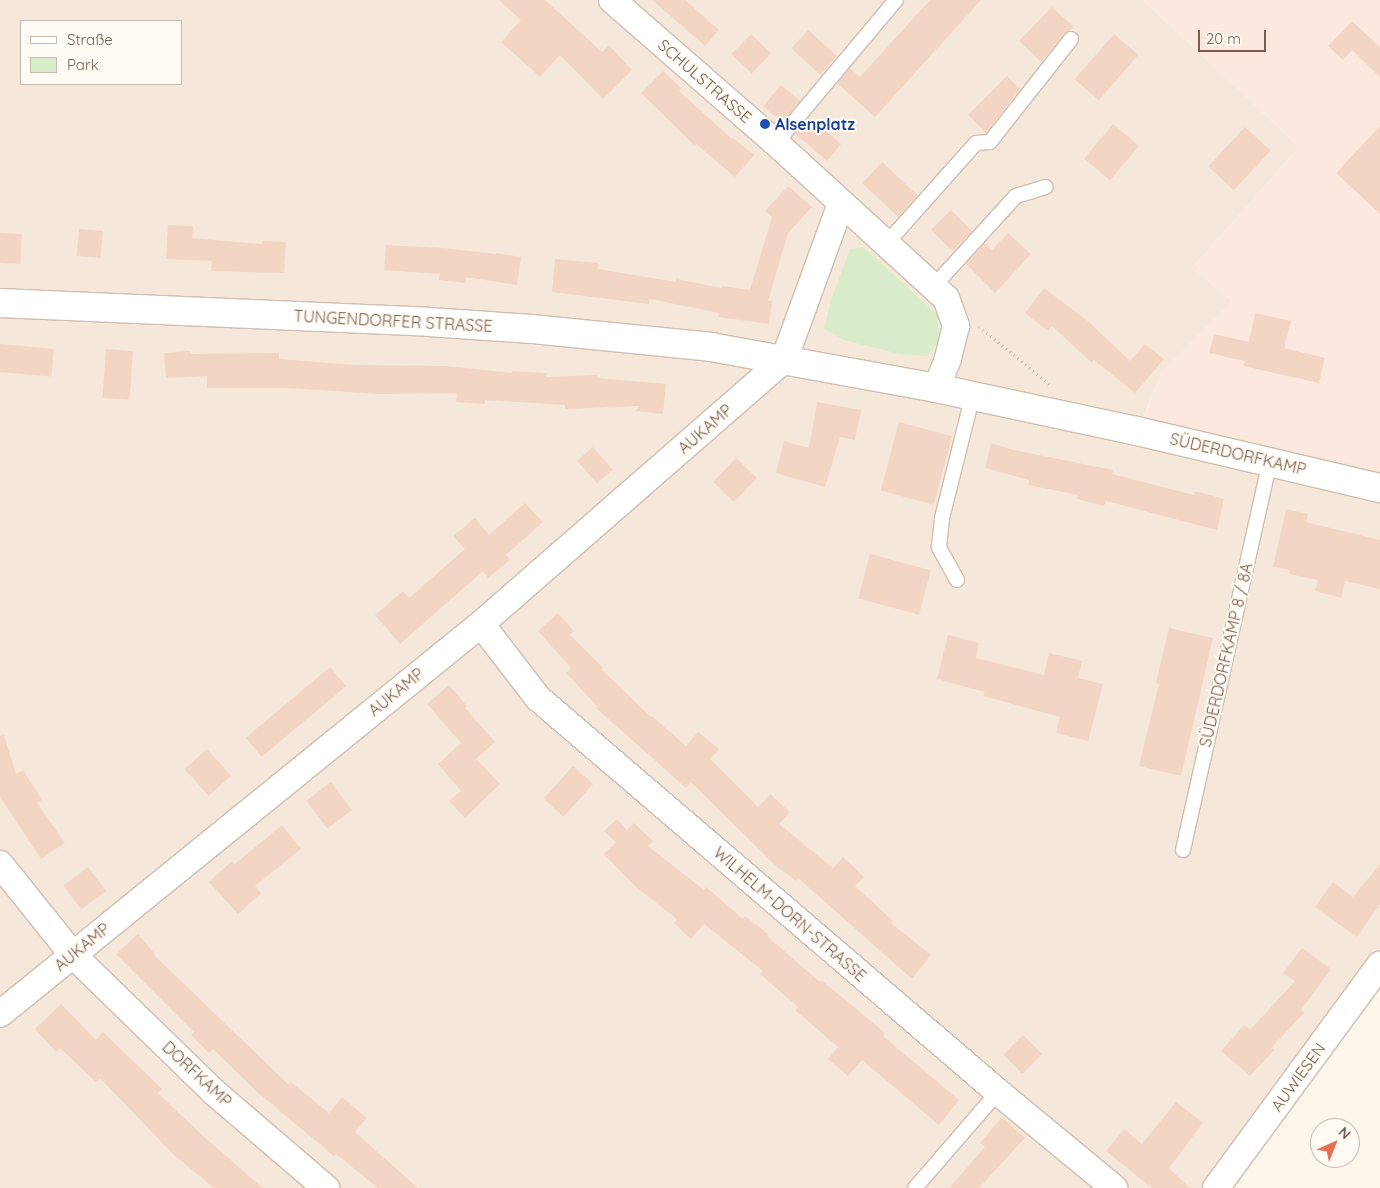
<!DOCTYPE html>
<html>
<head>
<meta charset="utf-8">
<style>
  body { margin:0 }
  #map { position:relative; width:1380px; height:1188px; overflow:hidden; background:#fdf6ec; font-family:Quicksand,sans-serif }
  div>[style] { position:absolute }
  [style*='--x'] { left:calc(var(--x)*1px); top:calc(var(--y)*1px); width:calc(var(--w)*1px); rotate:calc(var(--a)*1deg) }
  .residential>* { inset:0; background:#f5e8da }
  .commercial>* { inset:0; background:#fde8e0 }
  .green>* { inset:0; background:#d8ecc9 }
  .building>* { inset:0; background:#f3d5c3; transform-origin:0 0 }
  .path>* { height:3px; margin-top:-1.5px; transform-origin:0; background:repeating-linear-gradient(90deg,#d9b8a5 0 1px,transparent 0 5px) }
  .roads { filter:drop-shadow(1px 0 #d1beb0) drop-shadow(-1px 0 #d1beb0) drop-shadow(0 1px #d1beb0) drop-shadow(0 -1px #d1beb0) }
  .service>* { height:14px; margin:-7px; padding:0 7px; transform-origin:7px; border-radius:7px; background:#fff }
  .minor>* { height:26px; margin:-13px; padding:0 13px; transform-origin:13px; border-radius:13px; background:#fff }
  .secondary>* { height:28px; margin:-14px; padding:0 14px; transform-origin:14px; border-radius:14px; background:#fff }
  .dots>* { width:14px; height:14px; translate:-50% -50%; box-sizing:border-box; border:2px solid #fffaf3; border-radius:50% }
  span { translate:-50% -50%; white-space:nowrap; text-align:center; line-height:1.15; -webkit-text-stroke:4.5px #fffaf3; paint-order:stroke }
  .street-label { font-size:16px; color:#7a5c4d }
  .transit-label { font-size:16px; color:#164399; font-weight:700 }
  .left { translate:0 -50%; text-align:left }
  .legend { position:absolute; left:20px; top:20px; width:162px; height:65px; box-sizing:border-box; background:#fffaf3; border:1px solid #cabbb1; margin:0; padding:6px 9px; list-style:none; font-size:15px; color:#7a5c4d }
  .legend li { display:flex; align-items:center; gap:10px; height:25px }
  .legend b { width:25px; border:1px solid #cabbb1 }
  .north { position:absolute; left:1310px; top:1118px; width:50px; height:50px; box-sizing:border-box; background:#fffaf3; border:1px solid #cabbb1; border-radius:50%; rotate:44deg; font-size:14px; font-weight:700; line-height:20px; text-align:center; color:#7a5c4d }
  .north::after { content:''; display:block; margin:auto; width:18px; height:22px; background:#e76f51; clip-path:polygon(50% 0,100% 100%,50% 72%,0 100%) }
  .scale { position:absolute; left:1198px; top:30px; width:68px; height:22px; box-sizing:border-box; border:2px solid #7a5c4d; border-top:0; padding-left:6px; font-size:15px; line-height:18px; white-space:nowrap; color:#7a5c4d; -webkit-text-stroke:4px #fffaf3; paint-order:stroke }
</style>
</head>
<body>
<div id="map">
  <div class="residential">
    <div style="clip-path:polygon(evenodd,0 0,1143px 0,1299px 147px,1192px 268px,1232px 301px,1162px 372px,1144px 415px,1380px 470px,1380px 981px,1229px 1188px,0 1188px,0 0,21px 21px,181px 21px,181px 84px,21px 84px,21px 21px)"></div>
  </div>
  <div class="commercial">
    <div style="clip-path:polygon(1143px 0,1380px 0,1380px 470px,1144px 416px,1162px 372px,1232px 301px,1192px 268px,1299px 147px)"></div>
  </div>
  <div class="green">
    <div style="clip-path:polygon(863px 247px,938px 315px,939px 341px,927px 356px,899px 354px,844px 340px,824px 329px,831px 300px,850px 249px)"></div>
  </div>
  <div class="building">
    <div style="clip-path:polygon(499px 0,545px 0,602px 52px,609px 45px,632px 70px,603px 99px,560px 55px,540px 77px,501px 42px,521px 20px)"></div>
    <div style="clip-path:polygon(652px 0,685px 0,719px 30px,705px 46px)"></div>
    <div style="clip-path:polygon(930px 0,981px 0,875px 117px,837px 83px,850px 68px,860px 77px)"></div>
    <div style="clip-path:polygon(1052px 7px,1074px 27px,1064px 34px,1041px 62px,1019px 41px)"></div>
    <div style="clip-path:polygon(1352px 21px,1380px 47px,1380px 77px,1352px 50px,1343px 60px,1328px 46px)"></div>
    <div style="left:808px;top:30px;width:39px;height:25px;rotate:42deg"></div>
    <div style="left:751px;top:34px;width:28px;height:28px;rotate:44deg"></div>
    <div style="left:1114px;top:34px;width:32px;height:60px;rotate:41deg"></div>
    <div style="clip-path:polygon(663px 71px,681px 88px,679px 91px,732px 139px,733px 138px,754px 155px,735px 177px,696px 144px,694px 145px,641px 93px)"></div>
    <div style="clip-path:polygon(1007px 76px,1020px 89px,986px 133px,968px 115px)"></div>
    <div style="left:781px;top:85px;width:25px;height:28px;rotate:40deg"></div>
    <div style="left:809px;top:117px;width:42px;height:22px;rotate:40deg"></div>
    <div style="left:1113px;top:124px;width:34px;height:45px;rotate:40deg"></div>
    <div style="clip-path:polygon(1380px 126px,1380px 214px,1336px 173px)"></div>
    <div style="left:1245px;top:127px;width:35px;height:54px;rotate:43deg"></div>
    <div style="left:882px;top:162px;width:49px;height:29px;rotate:43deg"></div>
    <div style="clip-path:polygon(788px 186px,812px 207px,788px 233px,768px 301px,772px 301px,769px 324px,718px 317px,719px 313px,650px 299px,649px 304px,552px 292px,555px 259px,598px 263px,598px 269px,676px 282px,676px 279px,722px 288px,722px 286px,750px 290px,772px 217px,765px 211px)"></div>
    <div style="left:951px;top:210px;width:30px;height:28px;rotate:45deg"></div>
    <div style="clip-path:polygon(168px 225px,193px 226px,192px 238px,262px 244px,262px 241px,286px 242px,284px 273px,211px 271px,212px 261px,166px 259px)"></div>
    <div style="left:79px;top:229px;width:24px;height:27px;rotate:5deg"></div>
    <div style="left:0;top:233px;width:22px;height:30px;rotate:3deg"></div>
    <div style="clip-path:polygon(1008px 233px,1031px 254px,995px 293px,966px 264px,985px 243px,992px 250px)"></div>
    <div style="clip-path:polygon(386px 245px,443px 248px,496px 254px,497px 253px,521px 257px,517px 285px,466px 277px,465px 283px,439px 280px,440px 274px,384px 270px)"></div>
    <div style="clip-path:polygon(1044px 288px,1089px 322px,1130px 361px,1145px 344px,1164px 359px,1135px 393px,1094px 360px,1092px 363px,1052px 326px,1048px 331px,1025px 313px)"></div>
    <div style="clip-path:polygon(1255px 313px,1291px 321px,1284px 348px,1325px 358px,1319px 383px,1243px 366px,1245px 361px,1209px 353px,1214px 334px,1249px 342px)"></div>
    <div style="left:0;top:344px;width:54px;height:28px;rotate:5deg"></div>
    <div style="left:106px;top:349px;width:27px;height:49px;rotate:4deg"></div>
    <div style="clip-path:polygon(190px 351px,190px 354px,279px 353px,279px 359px,355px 365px,446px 366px,512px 373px,512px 371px,547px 373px,546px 377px,597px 375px,597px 378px,666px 384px,663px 414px,635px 411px,640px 406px,565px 409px,565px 405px,485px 400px,485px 404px,456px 402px,457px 393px,380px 394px,287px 388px,207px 388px,207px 376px,166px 378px,164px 353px)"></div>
    <div style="clip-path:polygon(817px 402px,861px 410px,855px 440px,840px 437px,825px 487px,776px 473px,784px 441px,809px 448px)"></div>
    <div style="left:899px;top:422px;width:55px;height:71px;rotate:15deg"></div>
    <div style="clip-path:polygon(991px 443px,1014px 450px,1113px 470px,1112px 474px,1194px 495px,1195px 491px,1224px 499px,1217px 530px,1106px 501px,1104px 506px,1077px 499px,1078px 495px,1028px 485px,1029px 480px,985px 468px)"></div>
    <div style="left:593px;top:447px;width:30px;height:21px;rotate:49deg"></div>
    <div style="left:736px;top:458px;width:29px;height:33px;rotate:44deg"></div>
    <div style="clip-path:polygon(525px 503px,543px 522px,506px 555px,510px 560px,488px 578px,483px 571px,400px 644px,375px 615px,403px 591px,409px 598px,465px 549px,453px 536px,475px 518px,489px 535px)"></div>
    <div style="clip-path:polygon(1286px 509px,1308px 514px,1306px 522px,1380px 540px,1380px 589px,1345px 581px,1341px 598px,1315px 591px,1318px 580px,1289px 574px,1290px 570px,1273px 567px)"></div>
    <div style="left:870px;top:554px;width:63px;height:46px;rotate:15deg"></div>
    <div style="clip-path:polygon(558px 613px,574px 631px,570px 635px,603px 668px,602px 670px,651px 717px,652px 716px,686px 746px,698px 732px,719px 749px,710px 759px,758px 807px,770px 794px,790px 812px,779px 824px,833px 868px,843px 857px,864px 877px,855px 886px,893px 921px,891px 923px,931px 955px,912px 979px,798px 878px,796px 881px,774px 864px,691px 782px,686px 788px,596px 708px,598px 707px,566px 673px,571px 668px,538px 631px)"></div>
    <div style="clip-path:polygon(1169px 628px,1213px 638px,1181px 776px,1139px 766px,1159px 684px,1156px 683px)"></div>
    <div style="clip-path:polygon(948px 635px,979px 643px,976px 658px,1044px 675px,1049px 653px,1082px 661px,1078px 678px,1103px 684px,1088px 741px,1056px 733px,1060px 717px,983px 696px,985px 692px,937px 679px)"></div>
    <div style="left:330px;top:667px;width:25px;height:110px;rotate:50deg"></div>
    <div style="clip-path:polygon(449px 685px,467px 706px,465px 708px,495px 742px,476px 759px,500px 784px,465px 818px,449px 801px,461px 791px,438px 764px,461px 743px,427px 704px)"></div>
    <div style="clip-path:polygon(4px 735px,16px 774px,23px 770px,42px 800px,37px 803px,65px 843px,41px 859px,0 797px,0 736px)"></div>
    <div style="left:207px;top:749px;width:36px;height:30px;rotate:48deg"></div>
    <div style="left:573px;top:766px;width:27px;height:44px;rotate:42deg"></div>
    <div style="left:331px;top:782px;width:35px;height:31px;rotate:53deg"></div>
    <div style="clip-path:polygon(617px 819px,627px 830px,634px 823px,653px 841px,648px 846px,704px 890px,706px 887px,743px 919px,745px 916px,768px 934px,767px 936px,820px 982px,821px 980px,865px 1016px,885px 1033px,883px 1036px,959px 1100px,939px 1125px,862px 1060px,848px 1076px,828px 1059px,838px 1047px,795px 1010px,798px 1007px,760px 974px,763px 971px,704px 924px,691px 939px,674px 923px,677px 919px,637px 888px,604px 854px,616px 842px,604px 831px)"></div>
    <div style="clip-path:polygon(282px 825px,301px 849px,255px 886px,261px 893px,238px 914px,209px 882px,232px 861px,235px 864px)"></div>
    <div style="clip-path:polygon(1380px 864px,1380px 904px,1357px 937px,1315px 907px,1333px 882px,1353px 897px)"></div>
    <div style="left:88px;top:867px;width:30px;height:31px;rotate:53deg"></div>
    <div style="clip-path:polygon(138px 934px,155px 954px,154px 955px,289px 1085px,291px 1082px,329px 1113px,342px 1097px,367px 1118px,355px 1132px,418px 1188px,378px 1188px,336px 1154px,334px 1156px,256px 1091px,213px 1049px,209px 1053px,191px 1035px,194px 1032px,116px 954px)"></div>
    <div style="clip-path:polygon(1302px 948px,1331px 969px,1301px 1010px,1304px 1013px,1271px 1048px,1274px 1050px,1250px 1076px,1221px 1051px,1244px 1025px,1250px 1030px,1295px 981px,1283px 973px)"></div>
    <div style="clip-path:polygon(61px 1004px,96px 1040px,103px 1032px,162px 1089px,158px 1093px,203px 1136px,263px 1188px,214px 1188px,174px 1155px,100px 1078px,96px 1082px,60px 1048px,56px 1052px,35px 1029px)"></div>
    <div style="left:1023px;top:1035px;width:27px;height:28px;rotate:45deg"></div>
    <div style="clip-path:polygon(1176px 1102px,1203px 1123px,1169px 1168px,1190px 1188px,1152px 1188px,1106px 1151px,1124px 1129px,1142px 1144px)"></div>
    <div style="clip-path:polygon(1002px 1117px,1025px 1138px,979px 1188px,949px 1188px,985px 1147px,980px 1143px)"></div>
  </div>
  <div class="path">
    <div style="--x:979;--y:326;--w:94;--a:39.8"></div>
  </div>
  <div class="roads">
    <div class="service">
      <div style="--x:776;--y:143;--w:187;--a:-50"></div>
      <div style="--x:887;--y:243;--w:134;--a:-48.3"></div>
      <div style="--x:976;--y:143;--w:14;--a:-4"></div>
      <div style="--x:990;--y:142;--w:131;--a:-51.8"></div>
      <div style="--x:934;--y:286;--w:122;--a:-47.7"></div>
      <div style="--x:1016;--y:196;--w:31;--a:-17"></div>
      <div style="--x:957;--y:580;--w:38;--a:-119"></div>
      <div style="--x:939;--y:547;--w:29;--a:-84"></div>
      <div style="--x:942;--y:518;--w:127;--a:-75.9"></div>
      <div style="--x:1183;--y:850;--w:399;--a:-77.4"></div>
      <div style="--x:915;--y:1188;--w:127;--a:-49.2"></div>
    </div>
    <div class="minor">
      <div style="--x:612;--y:0;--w:218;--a:41.1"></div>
      <div style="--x:776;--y:143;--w:230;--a:42.4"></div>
      <div style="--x:946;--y:298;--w:30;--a:70"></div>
      <div style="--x:956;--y:326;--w:34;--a:104"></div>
      <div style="--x:948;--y:359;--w:31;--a:112"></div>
      <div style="--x:481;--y:624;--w:93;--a:52.4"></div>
      <div style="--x:538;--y:698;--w:606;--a:40.58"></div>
      <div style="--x:998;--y:1092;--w:151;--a:39.6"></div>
      <div style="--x:0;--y:864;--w:117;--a:51.3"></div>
      <div style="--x:73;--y:955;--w:197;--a:44.2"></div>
      <div style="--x:214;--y:1092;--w:148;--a:40.6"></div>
      <div style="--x:0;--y:1014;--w:619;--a:-39.04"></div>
      <div style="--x:481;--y:624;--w:402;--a:-41.1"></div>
      <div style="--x:784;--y:360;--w:167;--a:-70"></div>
      <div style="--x:1216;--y:1188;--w:277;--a:-53.7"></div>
    </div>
    <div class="secondary">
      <div style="--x:0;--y:303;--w:429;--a:2.5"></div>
      <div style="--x:429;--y:322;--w:103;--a:3.9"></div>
      <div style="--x:532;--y:329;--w:180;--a:5.7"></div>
      <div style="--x:711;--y:347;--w:229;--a:10.3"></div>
      <div style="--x:936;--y:388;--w:206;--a:12.1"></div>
      <div style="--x:1137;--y:431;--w:250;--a:13.2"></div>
    </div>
  </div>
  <div class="dots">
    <div style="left:765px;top:124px;background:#1a4fb4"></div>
  </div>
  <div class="street-label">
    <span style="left:705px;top:81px;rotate:41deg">SCHULSTRASSE</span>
    <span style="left:393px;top:321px;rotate:3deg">TUNGENDORFER STRASSE</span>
    <span style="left:705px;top:429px;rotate:-41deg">AUKAMP</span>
    <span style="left:1238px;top:454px;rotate:13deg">SÜDERDORFKAMP</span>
    <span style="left:1226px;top:655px;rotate:-77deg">SÜDERDORFKAMP 8 / 8A</span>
    <span style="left:396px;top:692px;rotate:-39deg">AUKAMP</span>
    <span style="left:790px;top:914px;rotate:41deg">WILHELM-DORN-STRASSE</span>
    <span style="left:82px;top:947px;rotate:-39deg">AUKAMP</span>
    <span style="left:197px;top:1074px;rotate:43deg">DORFKAMP</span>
    <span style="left:1298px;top:1077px;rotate:-54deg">AUWIESEN</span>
  </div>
  <div class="transit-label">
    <span class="left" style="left:775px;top:124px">Alsenplatz</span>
  </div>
  <ul class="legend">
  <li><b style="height:6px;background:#fff"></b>Straße</li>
  <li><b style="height:14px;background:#d8ecc9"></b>Park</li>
  </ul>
  <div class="north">N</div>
  <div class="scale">20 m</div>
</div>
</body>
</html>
